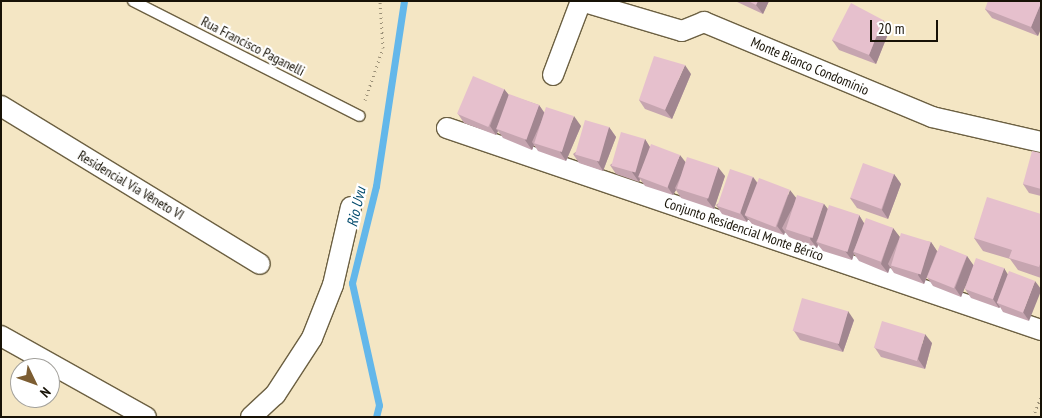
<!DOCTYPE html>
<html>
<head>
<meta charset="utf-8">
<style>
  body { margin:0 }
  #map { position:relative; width:1042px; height:418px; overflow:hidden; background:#f4e6c4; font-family:"PT Sans Narrow",sans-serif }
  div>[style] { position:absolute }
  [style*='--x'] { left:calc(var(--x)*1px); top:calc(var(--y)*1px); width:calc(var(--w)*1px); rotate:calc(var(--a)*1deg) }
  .stream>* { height:7px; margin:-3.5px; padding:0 3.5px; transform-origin:3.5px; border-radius:3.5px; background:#63b7ea }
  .path>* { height:3px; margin-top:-1.5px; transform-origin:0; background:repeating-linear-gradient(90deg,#9b9077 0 1px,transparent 0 5px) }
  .roads { filter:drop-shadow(1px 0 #6c6042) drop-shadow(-1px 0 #6c6042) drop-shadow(0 1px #6c6042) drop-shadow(0 -1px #6c6042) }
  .service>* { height:10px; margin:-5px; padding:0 5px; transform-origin:5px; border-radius:5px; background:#fff }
  .minor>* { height:20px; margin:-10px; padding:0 10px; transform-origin:10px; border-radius:10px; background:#fff }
  .wall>* { inset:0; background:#c6a5b0 }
  .shaded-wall>* { inset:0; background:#a18690 }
  .building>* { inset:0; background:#e6c0cd; transform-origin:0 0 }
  span { translate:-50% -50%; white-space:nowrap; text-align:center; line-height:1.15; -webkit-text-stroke:4.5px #fff; paint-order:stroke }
  .street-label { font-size:14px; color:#171206 }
  .water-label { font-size:15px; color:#024a6c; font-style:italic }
  .frame { position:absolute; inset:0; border:2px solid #171206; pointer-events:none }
  .north { position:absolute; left:10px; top:358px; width:50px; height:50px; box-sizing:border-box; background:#fff; border:1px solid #a2a09b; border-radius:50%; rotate:132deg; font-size:14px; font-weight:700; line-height:20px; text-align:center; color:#171206 }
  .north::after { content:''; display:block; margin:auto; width:18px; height:22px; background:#7c5d32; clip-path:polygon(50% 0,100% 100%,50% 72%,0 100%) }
  .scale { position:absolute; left:870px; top:20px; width:68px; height:22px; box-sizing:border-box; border:2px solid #171206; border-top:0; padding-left:6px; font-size:15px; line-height:18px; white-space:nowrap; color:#171206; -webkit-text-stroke:4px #fff; paint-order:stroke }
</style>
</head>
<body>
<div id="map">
  <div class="stream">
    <div style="--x:376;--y:417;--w:12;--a:-76"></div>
    <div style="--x:379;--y:405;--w:125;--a:-102.5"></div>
    <div style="--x:352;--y:283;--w:100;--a:-76.1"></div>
    <div style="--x:376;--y:186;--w:187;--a:-81.4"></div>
  </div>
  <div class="path">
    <div style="--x:365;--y:100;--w:55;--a:-70.9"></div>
    <div style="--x:383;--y:48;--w:47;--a:-93.7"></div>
    <div style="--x:1033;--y:417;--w:22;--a:-69"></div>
  </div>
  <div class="roads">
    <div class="service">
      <div style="--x:133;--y:1;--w:254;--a:26.9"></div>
    </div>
    <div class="minor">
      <div style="--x:581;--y:1;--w:105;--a:16.5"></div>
      <div style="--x:682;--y:31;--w:24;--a:-22"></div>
      <div style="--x:704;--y:22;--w:247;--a:22.6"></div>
      <div style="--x:932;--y:117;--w:112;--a:12.9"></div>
      <div style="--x:553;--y:75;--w:79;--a:-69.3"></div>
      <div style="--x:1;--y:106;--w:303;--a:31.4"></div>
      <div style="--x:447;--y:128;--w:627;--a:18.78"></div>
      <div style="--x:1;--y:336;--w:166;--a:29.2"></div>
      <div style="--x:251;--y:417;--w:33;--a:-43"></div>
      <div style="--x:275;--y:395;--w:68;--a:-57"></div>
      <div style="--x:312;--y:338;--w:57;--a:-68.4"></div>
      <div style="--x:333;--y:285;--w:80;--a:-77"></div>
    </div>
  </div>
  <div class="wall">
    <div style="clip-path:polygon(735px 1px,769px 1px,763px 14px)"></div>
    <div style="clip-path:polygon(1041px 1px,1038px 36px,992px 18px,985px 9px)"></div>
    <div style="clip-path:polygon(890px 29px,876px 64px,839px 50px,832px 40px)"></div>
    <div style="clip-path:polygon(691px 74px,672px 119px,645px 109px,639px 100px)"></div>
    <div style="clip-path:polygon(504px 89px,509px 95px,539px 105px,544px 112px,581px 126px,566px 161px,538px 151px,534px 145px,532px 150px,503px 138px,498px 131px,496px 135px,464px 123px,458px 114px)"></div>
    <div style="clip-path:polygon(609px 127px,616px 137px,603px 171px,579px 163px,573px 154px)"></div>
    <div style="clip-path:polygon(645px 139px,650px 147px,685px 162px,725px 176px,714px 209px,681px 198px,676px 190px,673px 195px,645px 186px,640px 179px,639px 182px,616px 174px,610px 165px)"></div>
    <div style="clip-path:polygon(1041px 153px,1041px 196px,1029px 193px,1023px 184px)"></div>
    <div style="clip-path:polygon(894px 174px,901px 184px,888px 219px,857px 208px,850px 198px)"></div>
    <div style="clip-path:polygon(753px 177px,757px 182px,796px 198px,824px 204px,828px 210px,859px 215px,864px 223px,893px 228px,899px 237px,931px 242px,937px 251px,967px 256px,973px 265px,1004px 268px,1029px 321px,1003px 312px,1000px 307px,999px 308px,971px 298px,965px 289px,966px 284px,961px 297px,933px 286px,927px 277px,924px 284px,894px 273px,890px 267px,888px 273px,859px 261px,854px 254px,852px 260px,823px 251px,818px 245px,817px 248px,789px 237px,785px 232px,784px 235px,752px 224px,748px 219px,747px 222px,722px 214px,716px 205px)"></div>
    <div style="clip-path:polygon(1041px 214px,1041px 278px,1018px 270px,1010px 259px,983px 251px,974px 238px)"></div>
    <div style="clip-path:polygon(854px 320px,843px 352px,800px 340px,794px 331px)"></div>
    <div style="clip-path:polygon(932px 343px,925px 369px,881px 357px,875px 348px)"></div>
  </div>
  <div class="shaded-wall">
    <div style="clip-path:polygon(758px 1px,769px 1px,763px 14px,756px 5px)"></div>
    <div style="clip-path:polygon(1041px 3px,1041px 29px,1038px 36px,1031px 27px)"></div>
    <div style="clip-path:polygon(883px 20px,890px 29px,876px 64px,869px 55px)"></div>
    <div style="clip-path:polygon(685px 65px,691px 74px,672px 119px,665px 110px)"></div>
    <div style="clip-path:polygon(504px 89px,511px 98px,496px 129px,498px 131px,496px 135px,490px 126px)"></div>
    <div style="clip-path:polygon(539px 105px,545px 114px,532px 142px,534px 145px,532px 150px,525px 140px)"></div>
    <div style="clip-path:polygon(574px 116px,581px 126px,566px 161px,560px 152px)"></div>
    <div style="clip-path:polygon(609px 127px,616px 137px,603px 171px,597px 161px)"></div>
    <div style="clip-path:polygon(645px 139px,651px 149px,638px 177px,640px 179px,639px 182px,632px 172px)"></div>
    <div style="clip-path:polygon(680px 155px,687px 164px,675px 188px,676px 190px,673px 195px,667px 186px)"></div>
    <div style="clip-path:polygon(718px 167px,725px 176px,714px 209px,707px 200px)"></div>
    <div style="clip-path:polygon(894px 174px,901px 184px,888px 219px,882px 210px)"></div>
    <div style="clip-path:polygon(753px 177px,759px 186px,745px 215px,748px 219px,747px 222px,740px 212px)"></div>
    <div style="clip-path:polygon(790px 190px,797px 199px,782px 228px,785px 232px,784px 235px,777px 226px)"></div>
    <div style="clip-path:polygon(824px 204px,831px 213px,816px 242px,818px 245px,817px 248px,810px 239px)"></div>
    <div style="clip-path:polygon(859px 215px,865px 225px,853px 252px,854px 254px,852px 260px,845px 251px)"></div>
    <div style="clip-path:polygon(893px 228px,900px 237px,888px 264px,890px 267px,888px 273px,881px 264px)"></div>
    <div style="clip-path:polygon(931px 242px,937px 251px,924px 284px,918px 275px)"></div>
    <div style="clip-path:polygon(967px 256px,974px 266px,961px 297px,955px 288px)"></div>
    <div style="clip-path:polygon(1004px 268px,1010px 278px,997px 303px,1000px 307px,999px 308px,993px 299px)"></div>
    <div style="clip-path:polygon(1035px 281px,1041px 289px,1041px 291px,1029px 321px,1023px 312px)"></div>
    <div style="clip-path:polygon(848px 311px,854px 320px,843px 352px,837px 343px)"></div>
    <div style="clip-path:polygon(925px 334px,932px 343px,925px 369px,918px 359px)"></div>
  </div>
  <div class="building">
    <div style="clip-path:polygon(748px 1px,758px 1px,756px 5px)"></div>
    <div style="clip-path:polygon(988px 1px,1041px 1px,1041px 3px,1031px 27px,985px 9px)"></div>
    <div style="clip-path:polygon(851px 3px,883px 20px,869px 55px,832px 40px)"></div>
    <div style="clip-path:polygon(654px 56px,685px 65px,665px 110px,639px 100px)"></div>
    <div style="left:473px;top:76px;width:34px;height:41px;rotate:23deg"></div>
    <div style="left:509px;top:94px;width:32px;height:37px;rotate:20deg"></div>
    <div style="left:546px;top:107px;width:29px;height:38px;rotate:18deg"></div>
    <div style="left:585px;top:120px;width:25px;height:36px;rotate:16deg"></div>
    <div style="left:621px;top:132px;width:25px;height:35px;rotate:16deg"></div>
    <div style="left:651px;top:144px;width:31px;height:35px;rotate:21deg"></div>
    <div style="clip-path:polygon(1032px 151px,1041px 153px,1041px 189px,1023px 184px)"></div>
    <div style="left:687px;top:157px;width:33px;height:33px;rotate:18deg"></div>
    <div style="left:863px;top:163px;width:33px;height:37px;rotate:20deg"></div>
    <div style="left:730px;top:169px;width:24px;height:39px;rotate:19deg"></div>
    <div style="left:759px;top:178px;width:33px;height:40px;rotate:21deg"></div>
    <div style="left:797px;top:195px;width:28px;height:36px;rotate:18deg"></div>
    <div style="clip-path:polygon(987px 197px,1041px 214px,1041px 261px,1039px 267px,1009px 258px,1012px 250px,974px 238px)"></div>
    <div style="left:829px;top:205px;width:32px;height:39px;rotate:18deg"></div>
    <div style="left:866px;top:218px;width:29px;height:36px;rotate:20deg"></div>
    <div style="left:901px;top:233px;width:31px;height:34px;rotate:17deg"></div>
    <div style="left:940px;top:245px;width:29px;height:35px;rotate:22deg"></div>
    <div style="left:976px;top:258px;width:30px;height:33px;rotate:20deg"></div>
    <div style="left:1009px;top:271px;width:28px;height:34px;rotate:21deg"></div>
    <div style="left:802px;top:298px;width:48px;height:34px;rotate:16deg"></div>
    <div style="left:882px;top:321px;width:45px;height:28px;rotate:17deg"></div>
  </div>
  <div class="street-label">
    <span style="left:253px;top:46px;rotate:27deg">Rua Francisco Paganelli</span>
    <span style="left:810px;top:66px;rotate:23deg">Monte Bianco Condomínio</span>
    <span style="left:131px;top:185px;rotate:31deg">Residencial Via Vêneto VI</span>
    <span style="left:744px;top:229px;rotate:19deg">Conjunto Residencial Monte Bérico</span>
  </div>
  <div class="water-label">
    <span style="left:356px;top:207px;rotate:-77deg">Rio Uvu</span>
  </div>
  <div class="frame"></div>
  <div class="north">N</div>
  <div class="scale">20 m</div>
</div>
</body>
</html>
